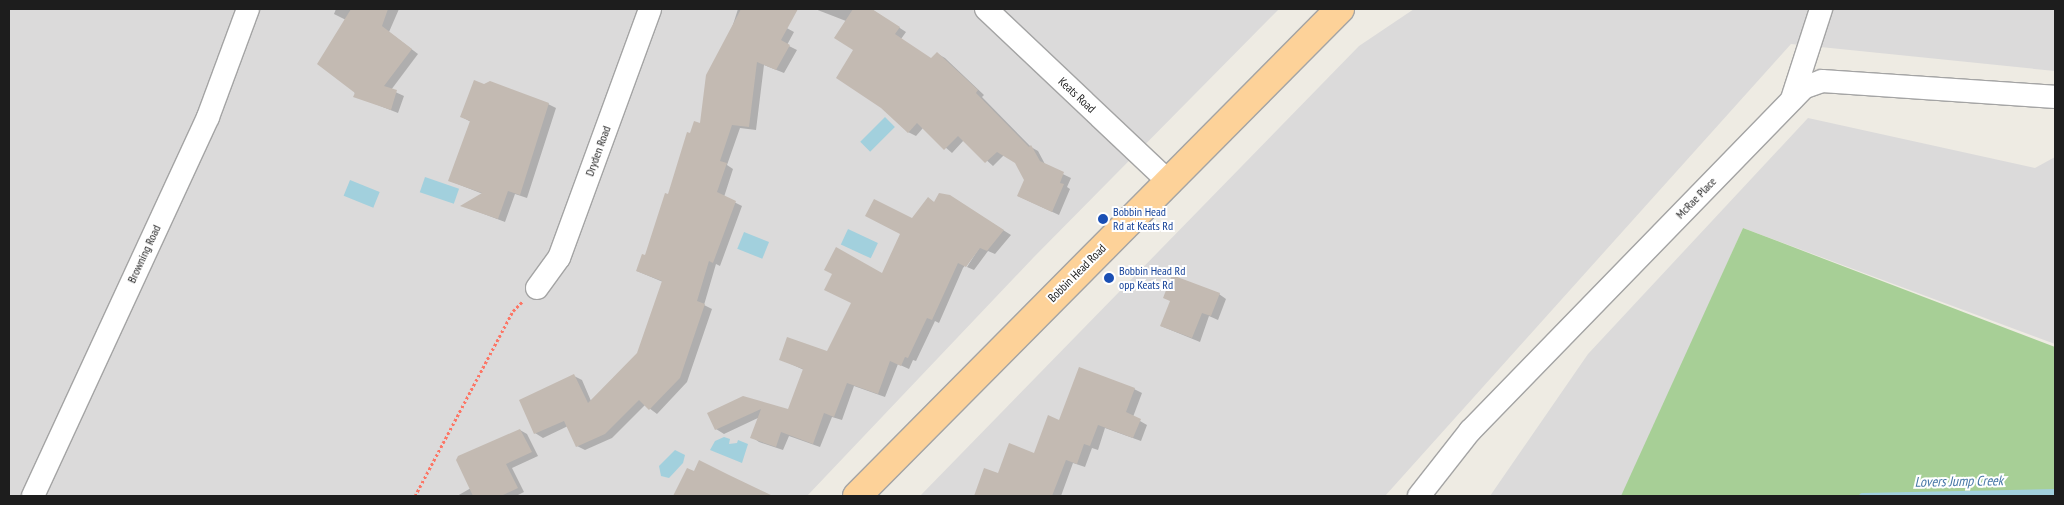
<!DOCTYPE html>
<html>
<head>
<meta charset="utf-8">
<style>
  body { margin:0 }
  #map { position:relative; width:2064px; height:505px; overflow:hidden; background:#eeebe3; font-family:"PT Sans Narrow",sans-serif }
  div>[style] { position:absolute }
  [style*='--x'] { left:calc(var(--x)*1px); top:calc(var(--y)*1px); width:calc(var(--w)*1px); rotate:calc(var(--a)*1deg) }
  .residential>* { inset:0; background:#dbdada }
  .forest>* { inset:0; background:#a7cf96 }
  .water>* { inset:0; background:#a2d0dd; transform-origin:0 0 }
  .shadow>* { inset:0; background:#0003 }
  .stream>* { height:7px; margin:-3.5px; padding:0 3.5px; transform-origin:3.5px; border-radius:3.5px; background:#a2d0dd }
  .building>* { inset:0; background:#c3bab2 }
  .path>* { height:3px; margin-top:-1.5px; transform-origin:0; background:repeating-linear-gradient(90deg,#fc7666 0 2.5px,transparent 0 5px) }
  .roads { filter:drop-shadow(1px 0 #a4a4a4) drop-shadow(-1px 0 #a4a4a4) drop-shadow(0 1px #a4a4a4) drop-shadow(0 -1px #a4a4a4) }
  .minor>* { height:22px; margin:-11px; padding:0 11px; transform-origin:11px; border-radius:11px; background:#fff }
  .major>* { height:28px; margin:-14px; padding:0 14px; transform-origin:14px; border-radius:14px; background:#fdd299 }
  .dots>* { width:14px; height:14px; translate:-50% -50%; box-sizing:border-box; border:2px solid #fff; border-radius:50% }
  span { translate:-50% -50%; white-space:nowrap; text-align:center; line-height:1.15; -webkit-text-stroke:4px #fff; paint-order:stroke }
  .street-label { font-size:12px; color:#1d1d1d }
  .transit-label { font-size:12px; color:#164399 }
  .left { translate:0 -50%; text-align:left }
  .water-label { font-size:14px; color:#4576a6; font-style:italic }
  .frame { position:absolute; inset:0; border:10px solid #1d1d1d; pointer-events:none }
</style>
</head>
<body>
<div id="map">
  <div class="residential">
    <div style="clip-path:polygon(9px 9px,1279px 9px,1033px 258px,807px 496px,9px 496px)"></div>
    <div style="clip-path:polygon(1414px 9px,2055px 9px,2055px 71px,1791px 44px,1385px 496px,920px 496px,1359px 46px)"></div>
    <div style="clip-path:polygon(1808px 118px,2035px 168px,2055px 157px,2055px 344px,1743px 228px,1624px 496px,1490px 496px,1588px 354px)"></div>
  </div>
  <div class="forest">
    <div style="clip-path:polygon(1743px 228px,2055px 347px,2055px 496px,1621px 496px)"></div>
  </div>
  <div class="water">
    <div style="left:885px;top:117px;width:14px;height:35px;rotate:45deg"></div>
    <div style="left:425px;top:177px;width:36px;height:16px;rotate:19deg"></div>
    <div style="left:350px;top:180px;width:32px;height:17px;rotate:22deg"></div>
    <div style="left:848px;top:229px;width:33px;height:17px;rotate:25deg"></div>
    <div style="left:744px;top:232px;width:27px;height:18px;rotate:22deg"></div>
    <div style="clip-path:polygon(724px 437px,730px 439px,729px 444px,737px 443px,738px 440px,748px 444px,742px 463px,710px 450px,715px 441px)"></div>
    <div style="clip-path:polygon(675px 450px,685px 455px,683px 463px,669px 478px,661px 476px,659px 466px)"></div>
  </div>
  <div class="shadow">
    <div style="clip-path:polygon(336px 9px,399px 9px,389px 32px,418px 54px,391px 90px,404px 96px,398px 113px,355px 96px,346px 20px,334px 14px)"></div>
    <div style="clip-path:polygon(738px 9px,752px 9px,794px 32px,787px 45px,797px 50px,784px 73px,764px 65px,756px 130px,740px 128px,727px 165px,733px 169px,724px 197px,742px 206px,720px 266px,716px 264px,704px 305px,712px 309px,687px 382px,657px 414px,645px 405px,612px 438px,585px 450px,577px 446px,568px 426px,543px 438px,535px 433px,574px 376px,582px 380px,591px 401px,638px 354px,663px 282px,637px 271px,646px 257px,691px 135px,701px 124px)"></div>
    <div style="clip-path:polygon(815px 9px,871px 9px,906px 32px,901px 39px,932px 60px,938px 54px,945px 58px,984px 95px,982px 97px,1031px 147px,1038px 151px,1046px 166px,1071px 178px,1067px 187px,1070px 189px,1059px 215px,1018px 196px,1025px 180px,1016px 162px,1004px 155px,993px 166px,964px 140px,952px 153px,923px 128px,916px 136px,908px 132px,854px 50px,846px 21px)"></div>
    <div style="clip-path:polygon(548px 104px,556px 108px,527px 198px,515px 194px,505px 222px,463px 206px,483px 194px,450px 181px,471px 122px,462px 117px)"></div>
    <div style="clip-path:polygon(928px 198px,935px 203px,957px 201px,1011px 235px,995px 254px,988px 251px,974px 270px,967px 267px,983px 242px,963px 268px,939px 323px,935px 321px,916px 361px,913px 360px,909px 369px,898px 364px,885px 397px,854px 386px,842px 420px,832px 417px,820px 447px,789px 436px,783px 450px,759px 442px,752px 437px,760px 417px,724px 434px,716px 429px,709px 413px,744px 397px,788px 411px,804px 370px,780px 359px,828px 353px,883px 274px,912px 220px)"></div>
    <div style="clip-path:polygon(1219px 294px,1226px 299px,1218px 320px,1209px 316px,1200px 342px,1161px 326px,1171px 301px)"></div>
    <div style="clip-path:polygon(1134px 389px,1142px 393px,1133px 417px,1147px 425px,1141px 441px,1105px 428px,1098px 450px,1092px 448px,1085px 467px,1073px 463px,1061px 496px,975px 496px,985px 470px,998px 475px,1035px 454px,1060px 421px)"></div>
    <div style="clip-path:polygon(520px 430px,527px 434px,538px 456px,512px 468px,524px 492px,516px 496px,457px 496px,471px 488px)"></div>
    <div style="clip-path:polygon(688px 470px,760px 495px,762px 496px,676px 496px)"></div>
  </div>
  <div class="stream">
    <div style="--x:1862;--y:496;--w:193;--a:-1.2"></div>
  </div>
  <div class="building">
    <div style="clip-path:polygon(351px 9px,388px 9px,382px 26px,412px 49px,384px 86px,397px 90px,391px 110px,353px 97px,355px 93px,317px 64px)"></div>
    <div style="clip-path:polygon(741px 9px,798px 9px,781px 40px,790px 45px,776px 70px,757px 62px,749px 127px,732px 125px,720px 161px,727px 163px,717px 192px,736px 201px,713px 263px,709px 261px,697px 301px,705px 304px,680px 378px,649px 410px,639px 400px,605px 434px,576px 447px,564px 421px,534px 434px,519px 400px,574px 374px,588px 403px,637px 353px,662px 281px,636px 271px,642px 254px,645px 255px,665px 193px,668px 194px,687px 132px,690px 133px,694px 121px,700px 123px,706px 75px)"></div>
    <div style="clip-path:polygon(853px 9px,872px 9px,900px 27px,895px 34px,931px 58px,937px 52px,978px 90px,976px 93px,1029px 147px,1031px 145px,1040px 161px,1064px 172px,1060px 183px,1064px 184px,1052px 212px,1017px 196px,1024px 180px,1015px 163px,997px 152px,985px 163px,958px 136px,944px 150px,917px 123px,908px 133px,881px 108px,836px 78px,853px 50px,834px 38px)"></div>
    <div style="clip-path:polygon(474px 80px,484px 84px,490px 81px,549px 103px,520px 195px,508px 191px,498px 219px,460px 206px,482px 193px,448px 181px,470px 121px,460px 117px)"></div>
    <div style="clip-path:polygon(939px 193px,950px 195px,1004px 230px,987px 251px,980px 248px,966px 267px,958px 263px,932px 320px,927px 318px,908px 358px,905px 357px,901px 366px,890px 361px,878px 394px,847px 383px,834px 417px,824px 413px,813px 444px,781px 432px,776px 447px,750px 438px,761px 409px,715px 430px,707px 413px,743px 396px,788px 409px,803px 369px,779px 360px,787px 337px,827px 351px,851px 303px,824px 290px,832px 274px,824px 270px,836px 247px,882px 273px,900px 234px,865px 216px,874px 199px,912px 218px,928px 197px,934px 202px)"></div>
    <div style="clip-path:polygon(1172px 275px,1220px 293px,1211px 316px,1202px 313px,1192px 338px,1160px 326px,1170px 301px,1163px 298px)"></div>
    <div style="clip-path:polygon(1079px 367px,1135px 388px,1126px 412px,1141px 419px,1133px 438px,1098px 425px,1090px 446px,1084px 444px,1077px 464px,1066px 460px,1052px 496px,974px 496px,984px 468px,998px 473px,1009px 443px,1034px 453px,1048px 415px,1059px 420px)"></div>
    <div style="clip-path:polygon(520px 429px,532px 452px,506px 464px,518px 488px,501px 496px,473px 496px,456px 460px,458px 456px)"></div>
    <div style="clip-path:polygon(699px 460px,729px 475px,773px 496px,673px 496px,687px 468px,694px 471px)"></div>
  </div>
  <div class="path">
    <div style="--x:415;--y:496;--w:209;--a:-62.1"></div>
    <div style="--x:513;--y:311;--w:13;--a:-45"></div>
  </div>
  <div class="roads">
    <div class="minor">
      <div style="--x:986;--y:9;--w:250;--a:43.4"></div>
      <div style="--x:1792;--y:99;--w:95;--a:-72.1"></div>
      <div style="--x:537;--y:288;--w:37;--a:-54"></div>
      <div style="--x:559;--y:258;--w:265;--a:-69.9"></div>
      <div style="--x:33;--y:496;--w:417;--a:-65.2"></div>
      <div style="--x:208;--y:117;--w:115;--a:-69.7"></div>
      <div style="--x:1419;--y:496;--w:83;--a:-51.9"></div>
      <div style="--x:1470;--y:431;--w:480;--a:-45.8"></div>
      <div style="--x:1805;--y:87;--w:18;--a:-19"></div>
      <div style="--x:1822;--y:81;--w:234;--a:3.9"></div>
    </div>
    <div class="major">
      <div style="--x:857;--y:496;--w:686;--a:-45.24"></div>
    </div>
  </div>
  <div class="dots">
    <div style="left:1103px;top:219px;background:#1a4fb4"></div>
    <div style="left:1109px;top:278px;background:#1a4fb4"></div>
  </div>
  <div class="street-label">
    <span style="left:1077px;top:95px;rotate:43deg">Keats Road</span>
    <span style="left:598px;top:151px;rotate:-70deg">Dryden Road</span>
    <span style="left:1696px;top:198px;rotate:-46deg">McRae Place</span>
    <span style="left:144px;top:254px;rotate:-65deg">Browning Road</span>
    <span style="left:1077px;top:273px;rotate:-45deg">Bobbin Head Road</span>
  </div>
  <div class="transit-label">
    <span class="left" style="left:1113px;top:219px">Bobbin Head<br>Rd at Keats Rd</span>
    <span class="left" style="left:1119px;top:278px">Bobbin Head Rd<br>opp Keats Rd</span>
  </div>
  <div class="water-label">
    <span style="left:1959px;top:481px;rotate:-1deg">Lovers Jump Creek</span>
  </div>
  <div class="frame"></div>
</div>
</body>
</html>
